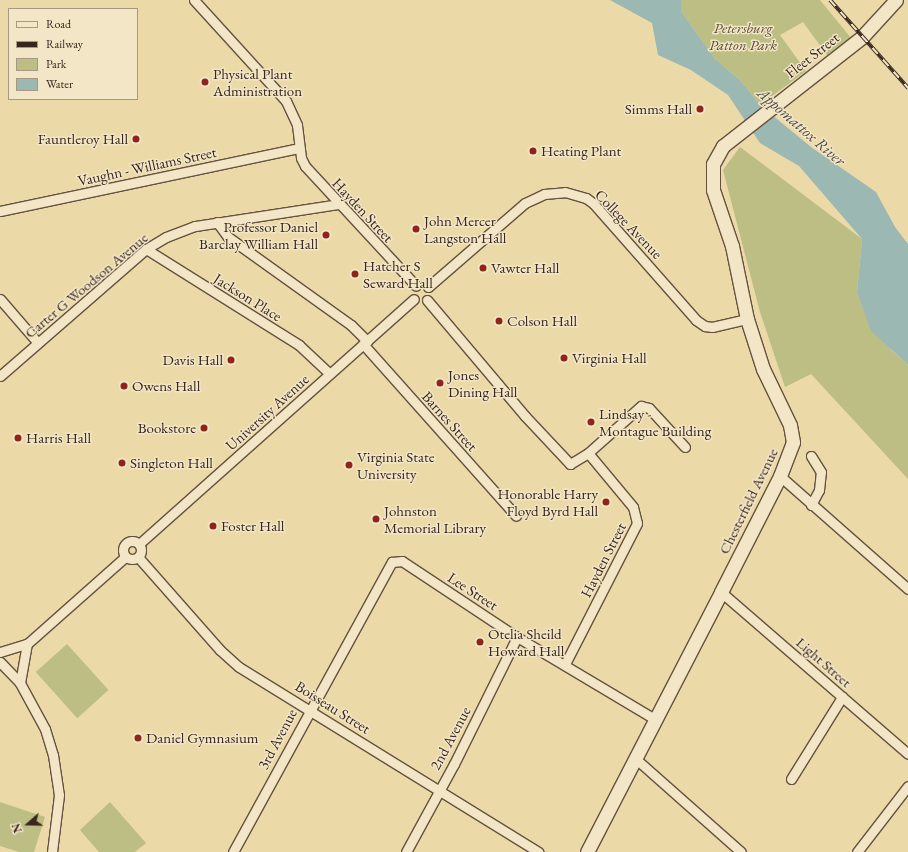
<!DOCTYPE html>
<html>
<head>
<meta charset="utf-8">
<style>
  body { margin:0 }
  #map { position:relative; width:908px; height:852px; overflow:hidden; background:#ebd9a7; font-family:"EB Garamond",serif }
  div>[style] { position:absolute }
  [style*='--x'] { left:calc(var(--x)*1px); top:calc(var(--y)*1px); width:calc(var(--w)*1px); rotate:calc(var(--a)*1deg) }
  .green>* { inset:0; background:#bcbe84; transform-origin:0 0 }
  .water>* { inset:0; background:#9cb8b2 }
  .roads { filter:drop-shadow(1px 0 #645240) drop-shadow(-1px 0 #645240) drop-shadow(0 1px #645240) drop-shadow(0 -1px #645240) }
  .street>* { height:9px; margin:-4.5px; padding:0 4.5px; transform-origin:4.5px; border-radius:4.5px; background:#f2e6c6 }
  .street>.ring { margin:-4.5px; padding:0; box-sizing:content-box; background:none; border:9px solid #f2e6c6; border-radius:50% }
  .secondary>* { height:13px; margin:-6.5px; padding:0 6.5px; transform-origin:6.5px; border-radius:6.5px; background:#f2e6c6 }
  .rail>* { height:4px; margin-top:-2px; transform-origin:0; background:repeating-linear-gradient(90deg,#f2e6c6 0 8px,#37251e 0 16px); box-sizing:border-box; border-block:1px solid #37251e }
  .dots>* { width:11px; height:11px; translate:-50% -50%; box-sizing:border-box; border:2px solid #f2e6c6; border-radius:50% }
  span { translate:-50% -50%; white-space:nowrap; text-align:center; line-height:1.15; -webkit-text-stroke:3px #f2e6c6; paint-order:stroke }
  .park-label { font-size:15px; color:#584b38; font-style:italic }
  .street-label { font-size:15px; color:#37251e }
  .poi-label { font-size:15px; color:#37251e }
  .left { translate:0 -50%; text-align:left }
  .right { translate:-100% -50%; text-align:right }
  .water-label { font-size:16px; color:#504a43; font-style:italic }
  .legend { position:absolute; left:8px; top:8px; width:130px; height:92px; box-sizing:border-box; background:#f2e6c6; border:1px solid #a79983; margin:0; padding:5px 7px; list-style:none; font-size:12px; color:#37251e }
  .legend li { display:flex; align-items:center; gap:8px; height:20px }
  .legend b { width:20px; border:1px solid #a79983 }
  .north { position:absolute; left:8px; top:804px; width:40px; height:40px; -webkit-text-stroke:3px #f2e6c6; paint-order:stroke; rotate:250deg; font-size:11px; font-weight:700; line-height:16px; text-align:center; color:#37251e }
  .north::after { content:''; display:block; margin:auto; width:14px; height:18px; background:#37251e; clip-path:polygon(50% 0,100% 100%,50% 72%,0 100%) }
</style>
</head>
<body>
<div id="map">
  <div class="green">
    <div style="clip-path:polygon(681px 0,820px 0,851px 38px,827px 55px,803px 22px,780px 35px,806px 71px,760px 105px,740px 80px,715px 59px,681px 11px)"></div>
    <div style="clip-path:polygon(740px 147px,862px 239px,857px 292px,890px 349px,908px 365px,908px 479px,811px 374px,785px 387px,760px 312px,723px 170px)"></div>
    <div style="left:67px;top:644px;width:62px;height:42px;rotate:48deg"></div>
    <div style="clip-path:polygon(0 802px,45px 817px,34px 852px,19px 852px,0 846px)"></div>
    <div style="clip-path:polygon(110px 802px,146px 843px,135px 852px,99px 852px,80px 830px)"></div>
  </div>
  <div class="water">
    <div style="clip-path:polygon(610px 0,681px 0,681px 11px,715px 59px,740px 80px,760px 105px,811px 147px,876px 192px,895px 227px,908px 244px,908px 365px,871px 331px,857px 292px,862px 239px,799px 166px,760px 143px,728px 95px,691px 70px,658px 55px,652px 23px)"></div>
  </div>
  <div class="roads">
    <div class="street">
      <div style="--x:194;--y:0;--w:137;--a:47.7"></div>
      <div style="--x:286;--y:101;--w:26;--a:65"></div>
      <div style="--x:297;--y:125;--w:33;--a:83"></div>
      <div style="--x:301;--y:158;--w:9;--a:63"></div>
      <div style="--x:305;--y:166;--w:163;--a:47.2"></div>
      <div style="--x:0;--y:211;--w:306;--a:-11.9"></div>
      <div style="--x:217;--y:222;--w:19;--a:54"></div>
      <div style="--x:228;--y:237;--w:151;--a:35.6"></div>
      <div style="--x:351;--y:325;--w:23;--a:45"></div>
      <div style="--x:146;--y:249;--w:181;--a:32.1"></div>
      <div style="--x:299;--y:345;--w:42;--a:43.1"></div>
      <div style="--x:428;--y:287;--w:128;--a:-40.9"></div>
      <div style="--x:525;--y:203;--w:21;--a:-25"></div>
      <div style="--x:544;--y:194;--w:21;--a:-5"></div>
      <div style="--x:565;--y:192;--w:22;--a:16"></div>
      <div style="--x:586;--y:198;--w:9;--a:36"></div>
      <div style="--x:593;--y:203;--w:156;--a:48.6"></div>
      <div style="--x:696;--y:320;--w:11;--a:34"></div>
      <div style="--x:705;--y:326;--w:7;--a:8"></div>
      <div style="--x:712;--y:327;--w:36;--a:-13"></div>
      <div style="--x:0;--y:299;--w:58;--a:49.2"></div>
      <div style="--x:427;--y:300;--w:152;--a:49.8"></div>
      <div style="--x:525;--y:416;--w:66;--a:46.8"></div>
      <div style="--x:570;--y:464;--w:21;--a:-31"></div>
      <div style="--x:588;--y:453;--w:71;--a:-41.6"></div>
      <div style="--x:641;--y:406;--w:8;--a:14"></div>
      <div style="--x:649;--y:408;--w:53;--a:47.3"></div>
      <div style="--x:363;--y:344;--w:230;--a:48.3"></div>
      <div style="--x:0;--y:376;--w:194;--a:-41"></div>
      <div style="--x:146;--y:249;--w:23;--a:-31"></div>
      <div style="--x:166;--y:237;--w:31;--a:-21"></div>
      <div style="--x:195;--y:226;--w:145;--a:-8.7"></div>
      <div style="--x:780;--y:476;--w:171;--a:41.4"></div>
      <div style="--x:811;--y:505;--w:17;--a:-62"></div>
      <div style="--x:819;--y:490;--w:18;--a:-84"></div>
      <div style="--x:821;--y:472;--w:19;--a:-122"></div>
      <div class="ring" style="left:123px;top:541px;width:9px;height:9px"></div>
      <div style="--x:139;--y:544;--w:368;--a:-41.7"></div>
      <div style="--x:138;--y:557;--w:124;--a:48.6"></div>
      <div style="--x:220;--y:650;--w:25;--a:42"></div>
      <div style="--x:239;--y:667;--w:352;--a:31.7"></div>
      <div style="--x:721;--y:592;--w:247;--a:40.9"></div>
      <div style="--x:0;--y:652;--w:28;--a:-17"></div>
      <div style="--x:27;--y:644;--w:131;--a:-41.6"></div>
      <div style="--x:0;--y:662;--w:29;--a:46"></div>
      <div style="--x:20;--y:683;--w:52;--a:61.5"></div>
      <div style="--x:45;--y:729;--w:27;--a:73"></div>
      <div style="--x:53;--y:755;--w:40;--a:81.5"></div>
      <div style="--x:59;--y:795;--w:57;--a:97"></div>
      <div style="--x:565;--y:664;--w:158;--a:-62.9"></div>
      <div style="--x:637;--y:523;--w:16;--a:-104"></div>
      <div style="--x:633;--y:507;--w:70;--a:-129.8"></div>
      <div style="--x:20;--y:683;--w:40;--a:-80"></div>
      <div style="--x:636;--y:759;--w:140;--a:41.5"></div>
      <div style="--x:791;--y:779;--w:97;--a:-58.1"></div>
      <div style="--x:233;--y:852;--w:331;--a:-61.3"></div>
      <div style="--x:392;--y:562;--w:10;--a:-6"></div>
      <div style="--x:402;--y:561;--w:138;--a:33.5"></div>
      <div style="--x:517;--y:637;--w:162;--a:30.8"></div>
      <div style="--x:406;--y:852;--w:100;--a:-61.4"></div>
      <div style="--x:454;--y:764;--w:142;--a:-63.6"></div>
      <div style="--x:857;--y:852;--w:83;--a:-52.3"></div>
    </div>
    <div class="secondary">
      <div style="--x:587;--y:852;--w:292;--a:-62.7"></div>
      <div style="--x:721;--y:592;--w:130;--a:-63"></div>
      <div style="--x:780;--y:476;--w:36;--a:-69"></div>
      <div style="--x:793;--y:442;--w:17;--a:-100"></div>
      <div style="--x:790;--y:425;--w:62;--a:-115.7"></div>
      <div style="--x:763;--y:369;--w:52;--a:-107.7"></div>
      <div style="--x:747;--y:319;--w:75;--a:-101.6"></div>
      <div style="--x:732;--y:246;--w:59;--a:-108.7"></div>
      <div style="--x:713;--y:190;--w:26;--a:-90"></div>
      <div style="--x:713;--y:164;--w:21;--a:-61"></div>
      <div style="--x:723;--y:146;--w:177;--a:-38.1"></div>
      <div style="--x:862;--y:37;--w:50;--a:-47.4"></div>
    </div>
  </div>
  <div class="rail">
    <div style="--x:830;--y:0;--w:118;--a:48.4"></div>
  </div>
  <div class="dots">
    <div style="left:205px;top:82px;background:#8f2418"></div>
    <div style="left:700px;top:109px;background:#8f2418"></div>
    <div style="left:136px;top:139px;background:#8f2418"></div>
    <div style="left:533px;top:151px;background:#8f2418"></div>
    <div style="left:416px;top:229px;background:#8f2418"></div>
    <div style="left:326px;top:235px;background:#8f2418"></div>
    <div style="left:483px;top:268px;background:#8f2418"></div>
    <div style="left:355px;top:274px;background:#8f2418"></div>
    <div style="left:499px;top:321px;background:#8f2418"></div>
    <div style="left:564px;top:358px;background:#8f2418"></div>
    <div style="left:231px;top:360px;background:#8f2418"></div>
    <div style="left:440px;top:383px;background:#8f2418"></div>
    <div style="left:124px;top:386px;background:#8f2418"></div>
    <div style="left:591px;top:422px;background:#8f2418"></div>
    <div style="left:204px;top:428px;background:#8f2418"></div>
    <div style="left:18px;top:438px;background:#8f2418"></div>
    <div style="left:122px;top:463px;background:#8f2418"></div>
    <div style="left:349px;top:465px;background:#8f2418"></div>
    <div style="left:606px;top:502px;background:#8f2418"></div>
    <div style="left:376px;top:519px;background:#8f2418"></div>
    <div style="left:213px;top:526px;background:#8f2418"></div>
    <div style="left:480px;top:642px;background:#8f2418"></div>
    <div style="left:138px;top:738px;background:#8f2418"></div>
  </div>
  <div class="park-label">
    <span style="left:743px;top:36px">Petersburg<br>Patton Park</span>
  </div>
  <div class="street-label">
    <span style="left:812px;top:55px;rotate:-38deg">Fleet Street</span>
    <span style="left:147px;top:166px;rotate:-12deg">Vaughn - Williams Street</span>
    <span style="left:363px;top:210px;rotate:47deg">Hayden Street</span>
    <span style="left:629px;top:224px;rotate:46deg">College Avenue</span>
    <span style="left:86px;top:285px;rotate:-40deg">Carter G Woodson Avenue</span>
    <span style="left:248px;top:297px;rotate:32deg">Jackson Place</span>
    <span style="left:267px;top:412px;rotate:-42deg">University Avenue</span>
    <span style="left:450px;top:421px;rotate:48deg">Barnes Street</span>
    <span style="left:748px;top:501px;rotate:-64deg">Chesterfield Avenue</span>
    <span style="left:603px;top:560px;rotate:-63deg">Hayden Street</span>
    <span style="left:473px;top:591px;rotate:33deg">Lee Street</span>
    <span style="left:824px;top:662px;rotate:41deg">Light Street</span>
    <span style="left:333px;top:707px;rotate:32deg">Boisseau Street</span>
    <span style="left:450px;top:738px;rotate:-62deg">2nd Avenue</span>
    <span style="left:277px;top:739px;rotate:-62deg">3rd Avenue</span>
  </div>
  <div class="poi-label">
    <span class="left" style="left:213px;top:82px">Physical Plant<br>Administration</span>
    <span class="right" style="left:692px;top:109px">Simms Hall</span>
    <span class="right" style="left:128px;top:139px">Fauntleroy Hall</span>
    <span class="left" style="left:541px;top:151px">Heating Plant</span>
    <span class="left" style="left:424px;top:229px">John Mercer<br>Langston Hall</span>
    <span class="right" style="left:318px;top:235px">Professor Daniel<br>Barclay William Hall</span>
    <span class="left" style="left:363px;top:274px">Hatcher S<br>Seward Hall</span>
    <span class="left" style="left:491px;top:268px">Vawter Hall</span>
    <span class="left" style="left:507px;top:321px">Colson Hall</span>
    <span class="left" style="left:572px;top:358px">Virginia Hall</span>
    <span class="right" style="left:223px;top:360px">Davis Hall</span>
    <span class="left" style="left:448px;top:383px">Jones<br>Dining Hall</span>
    <span class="left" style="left:132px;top:386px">Owens Hall</span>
    <span class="left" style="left:599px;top:422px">Lindsay -<br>Montague Building</span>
    <span class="right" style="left:196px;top:428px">Bookstore</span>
    <span class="left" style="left:26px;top:438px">Harris Hall</span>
    <span class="left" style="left:357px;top:465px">Virginia State<br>University</span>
    <span class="left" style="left:130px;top:463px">Singleton Hall</span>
    <span class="right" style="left:598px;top:502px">Honorable Harry<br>Floyd Byrd Hall</span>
    <span class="left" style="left:384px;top:519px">Johnston<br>Memorial Library</span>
    <span class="left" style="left:221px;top:526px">Foster Hall</span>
    <span class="left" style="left:488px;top:642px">Otelia Sheild<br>Howard Hall</span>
    <span class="left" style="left:146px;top:738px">Daniel Gymnasium</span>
  </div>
  <div class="water-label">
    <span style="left:801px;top:127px;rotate:41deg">Appomattox River</span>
  </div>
  <ul class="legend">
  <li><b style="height:5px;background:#f2e6c6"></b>Road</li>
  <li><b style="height:5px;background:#37251e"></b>Railway</li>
  <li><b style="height:11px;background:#bcbe84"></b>Park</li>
  <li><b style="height:11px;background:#9cb8b2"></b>Water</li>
  </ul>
  <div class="north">N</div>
</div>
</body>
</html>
